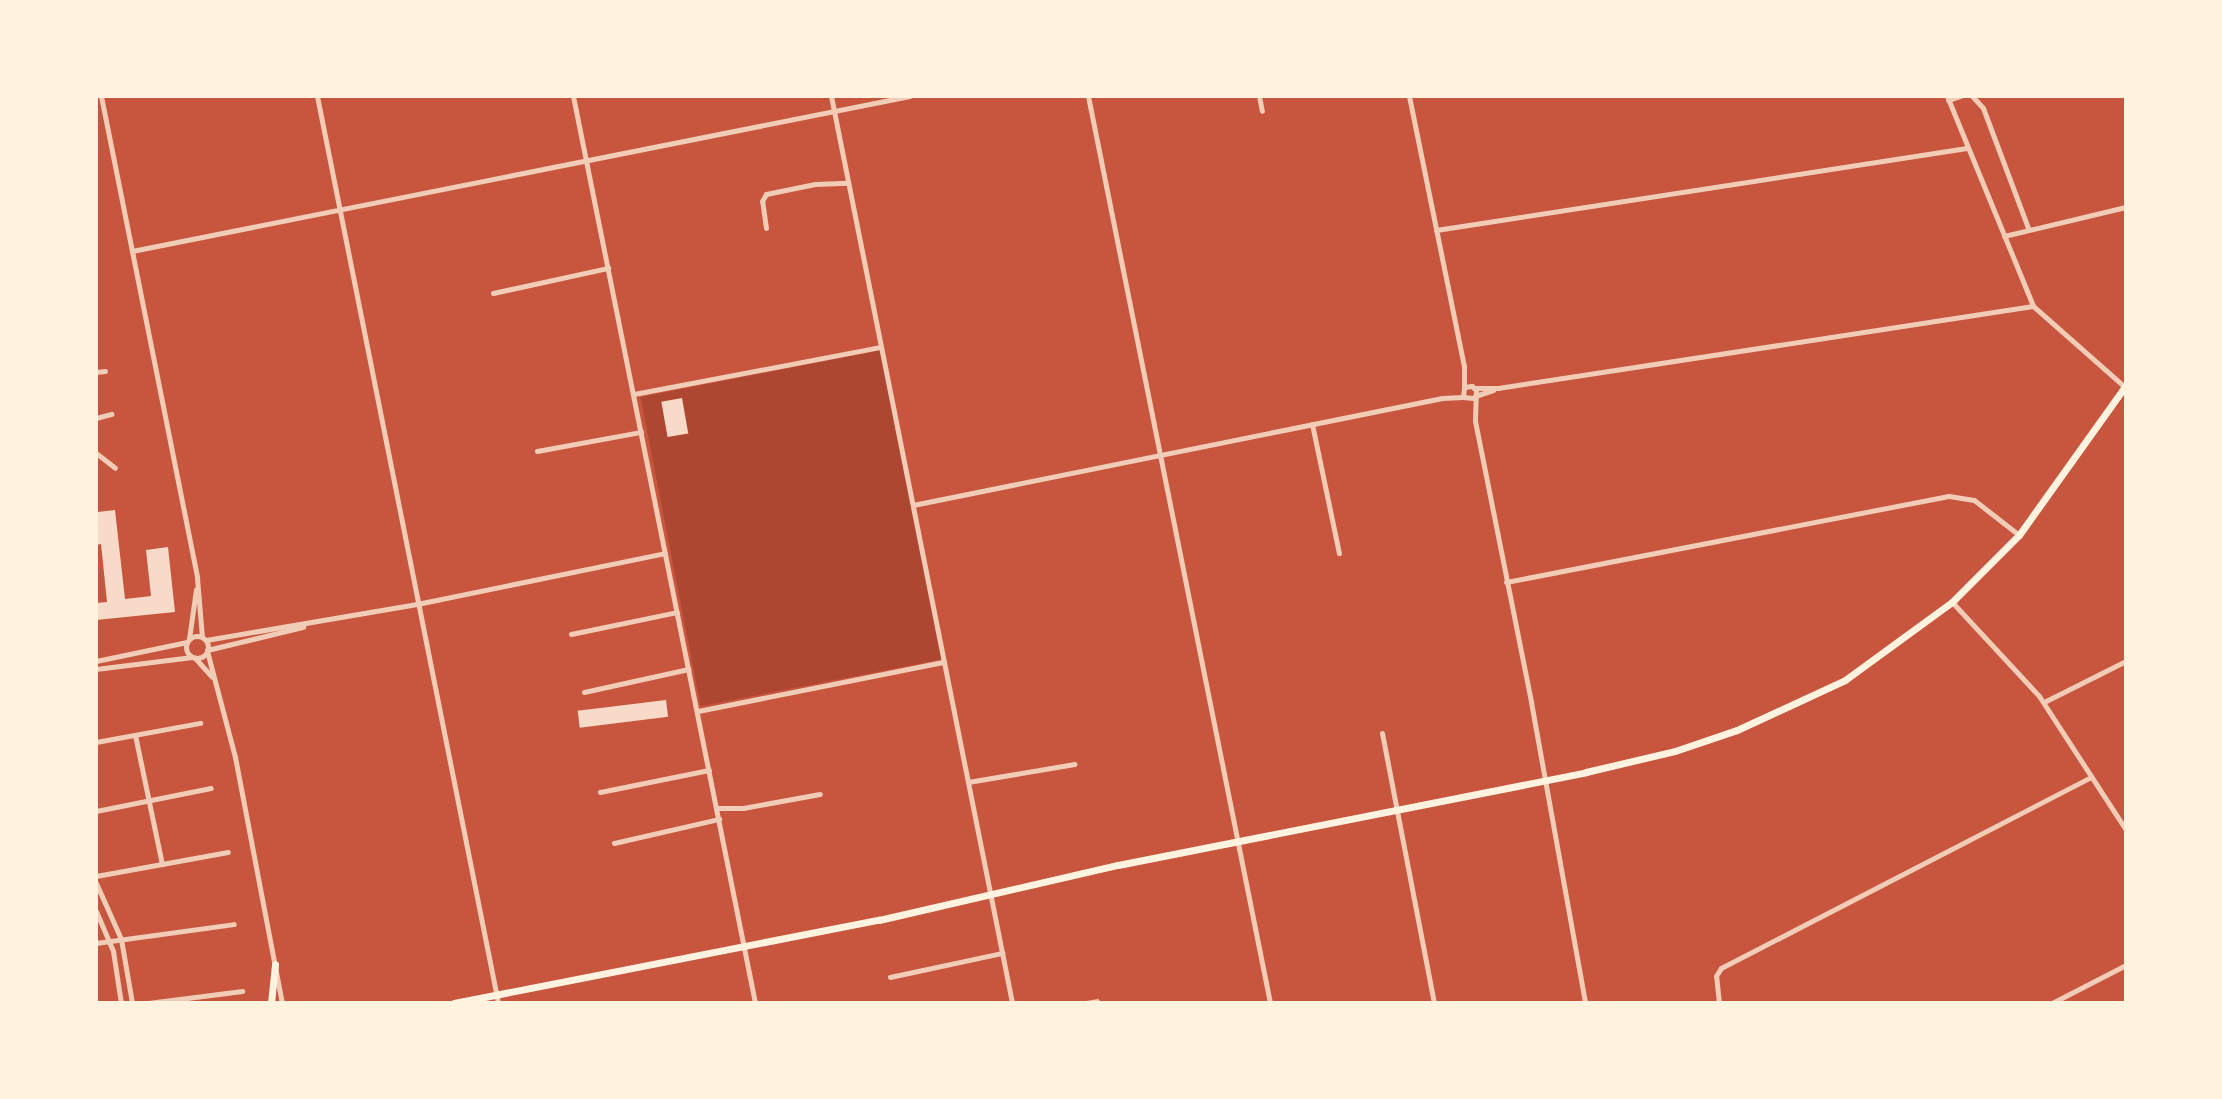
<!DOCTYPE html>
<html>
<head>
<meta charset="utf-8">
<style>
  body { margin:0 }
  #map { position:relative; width:2222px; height:1099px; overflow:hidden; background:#c8553d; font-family:"IBM Plex Serif",serif }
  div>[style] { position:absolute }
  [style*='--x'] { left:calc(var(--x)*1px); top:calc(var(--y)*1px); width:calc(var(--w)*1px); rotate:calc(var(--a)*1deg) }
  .green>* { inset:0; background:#ae4732; transform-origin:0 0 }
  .building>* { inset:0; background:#f7dbc8; transform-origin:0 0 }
  .minor>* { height:5px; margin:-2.5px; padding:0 2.5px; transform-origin:2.5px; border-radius:2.5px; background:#f1ccb7 }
  .minor>.ring { margin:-2.5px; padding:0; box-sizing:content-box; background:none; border:5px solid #f1ccb7; border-radius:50% }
  .secondary>* { height:7px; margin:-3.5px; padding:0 3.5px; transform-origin:3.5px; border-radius:3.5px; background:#fff3e0 }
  span { translate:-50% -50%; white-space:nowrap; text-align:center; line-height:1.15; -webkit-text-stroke:8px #fff3e0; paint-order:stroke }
  .frame { position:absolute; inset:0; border:98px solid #fff3e0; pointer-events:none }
</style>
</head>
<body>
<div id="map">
  <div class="green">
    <div style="left:882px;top:350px;width:315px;height:246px;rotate:79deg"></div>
  </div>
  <div class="building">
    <div style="left:682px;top:398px;width:36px;height:21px;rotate:80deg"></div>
    <div style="clip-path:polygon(115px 510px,125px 599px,151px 596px,146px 550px,168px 547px,175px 612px,96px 620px,96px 603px,107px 602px,101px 544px,96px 545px,98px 512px)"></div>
    <div style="left:666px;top:700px;width:17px;height:89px;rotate:83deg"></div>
  </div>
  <div class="minor">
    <div style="--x:101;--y:96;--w:491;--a:78.7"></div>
    <div style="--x:197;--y:578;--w:59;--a:85.2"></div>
    <div style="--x:317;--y:96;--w:925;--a:78.71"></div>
    <div style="--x:573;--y:96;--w:925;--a:78.65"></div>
    <div style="--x:831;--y:96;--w:925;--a:78.71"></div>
    <div style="--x:1088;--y:96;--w:925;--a:78.65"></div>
    <div style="--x:1259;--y:96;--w:15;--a:79"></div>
    <div style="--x:1409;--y:96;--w:276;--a:78.5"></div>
    <div style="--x:1464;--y:366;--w:21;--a:90"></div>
    <div style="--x:1947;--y:96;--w:227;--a:67.7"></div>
    <div style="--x:2033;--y:306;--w:123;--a:41.4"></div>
    <div style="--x:1972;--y:96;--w:16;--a:47"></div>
    <div style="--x:1983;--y:108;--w:128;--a:69.4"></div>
    <div style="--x:1948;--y:100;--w:13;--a:-18"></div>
    <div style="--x:766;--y:228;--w:27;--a:-98"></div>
    <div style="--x:762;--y:201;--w:8;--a:-60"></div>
    <div style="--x:766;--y:194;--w:50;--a:-11.5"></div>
    <div style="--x:815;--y:184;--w:33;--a:-2"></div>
    <div style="--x:1436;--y:230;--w:537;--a:-8.78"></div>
    <div style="--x:2004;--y:236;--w:125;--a:-13.4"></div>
    <div style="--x:132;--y:251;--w:793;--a:-11.27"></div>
    <div style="--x:493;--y:293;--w:118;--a:-12.3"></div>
    <div style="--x:96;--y:372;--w:9;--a:-6"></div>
    <div style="--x:1474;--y:388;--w:24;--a:0"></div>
    <div style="--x:1498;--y:388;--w:541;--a:-8.71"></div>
    <div style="--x:634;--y:394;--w:250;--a:-10.8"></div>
    <div style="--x:1475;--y:396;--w:19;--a:-18"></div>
    <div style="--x:1473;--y:398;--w:10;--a:-174"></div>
    <div style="--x:1463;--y:397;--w:10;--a:-84"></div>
    <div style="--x:1464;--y:387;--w:8;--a:-7"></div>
    <div style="--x:1472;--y:386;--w:6;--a:45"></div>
    <div style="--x:1476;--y:390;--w:31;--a:92"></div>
    <div style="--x:1475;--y:421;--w:287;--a:78.7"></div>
    <div style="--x:1531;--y:702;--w:306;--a:79.8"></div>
    <div style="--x:96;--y:418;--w:16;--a:-15"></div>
    <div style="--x:1312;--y:424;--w:132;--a:78.2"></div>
    <div style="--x:537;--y:451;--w:106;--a:-10.4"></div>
    <div style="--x:96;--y:453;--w:24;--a:38"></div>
    <div style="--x:913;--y:505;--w:540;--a:-11.43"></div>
    <div style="--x:1442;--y:398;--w:21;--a:-3"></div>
    <div style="--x:1506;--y:582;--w:451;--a:-11"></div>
    <div style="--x:1949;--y:496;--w:25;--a:9"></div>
    <div style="--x:1974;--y:500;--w:57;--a:37.9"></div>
    <div style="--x:1952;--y:602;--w:128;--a:47.2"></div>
    <div style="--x:2039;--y:696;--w:160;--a:57"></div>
    <div style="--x:571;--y:634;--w:108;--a:-11.7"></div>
    <div class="ring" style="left:186px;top:636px;width:17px;height:17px"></div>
    <div style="--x:189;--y:639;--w:50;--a:-82"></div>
    <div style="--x:206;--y:640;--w:214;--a:-9.7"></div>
    <div style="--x:417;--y:604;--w:253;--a:-11.6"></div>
    <div style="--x:207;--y:650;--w:99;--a:-13.5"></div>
    <div style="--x:207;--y:651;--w:110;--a:75.2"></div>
    <div style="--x:235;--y:757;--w:250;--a:79.2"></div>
    <div style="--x:195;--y:658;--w:25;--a:48"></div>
    <div style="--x:96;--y:661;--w:93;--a:-11.8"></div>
    <div style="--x:96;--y:669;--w:97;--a:-7.1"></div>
    <div style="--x:584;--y:692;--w:107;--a:-12.4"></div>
    <div style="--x:2044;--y:702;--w:92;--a:-26.6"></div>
    <div style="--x:698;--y:711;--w:251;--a:-11.3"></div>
    <div style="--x:1382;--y:733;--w:275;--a:79.1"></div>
    <div style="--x:135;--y:735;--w:132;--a:78.2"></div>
    <div style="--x:96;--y:742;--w:106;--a:-10.4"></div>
    <div style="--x:968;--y:782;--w:108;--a:-9.6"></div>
    <div style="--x:600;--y:792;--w:111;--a:-11.4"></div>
    <div style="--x:717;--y:808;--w:26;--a:0"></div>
    <div style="--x:743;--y:808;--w:78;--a:-10.3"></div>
    <div style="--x:96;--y:811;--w:117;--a:-11.3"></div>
    <div style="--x:614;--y:843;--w:108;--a:-12.9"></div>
    <div style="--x:96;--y:876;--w:134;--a:-10.3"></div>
    <div style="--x:96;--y:883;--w:61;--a:65.9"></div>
    <div style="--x:121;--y:939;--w:65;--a:80.2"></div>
    <div style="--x:96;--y:911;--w:43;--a:67"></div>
    <div style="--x:113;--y:951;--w:53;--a:81.3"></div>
    <div style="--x:96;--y:943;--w:139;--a:-7.8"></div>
    <div style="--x:890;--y:977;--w:115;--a:-12.1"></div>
    <div style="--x:148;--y:1003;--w:95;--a:-7.3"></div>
    <div style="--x:1086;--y:1003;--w:11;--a:-10"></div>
    <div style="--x:1719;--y:1003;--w:27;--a:-96"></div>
    <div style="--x:1716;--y:976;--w:9;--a:-58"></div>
    <div style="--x:1721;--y:968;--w:414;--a:-27.3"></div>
    <div style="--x:2052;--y:1003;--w:83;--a:-27.2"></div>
  </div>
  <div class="secondary">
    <div style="--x:271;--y:1003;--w:39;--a:-84"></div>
    <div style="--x:454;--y:1003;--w:433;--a:-11.1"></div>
    <div style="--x:879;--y:920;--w:245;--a:-13"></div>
    <div style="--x:1118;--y:865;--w:477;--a:-11.2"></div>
    <div style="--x:1586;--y:772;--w:91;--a:-13.3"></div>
    <div style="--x:1675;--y:751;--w:65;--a:-18.7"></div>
    <div style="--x:1737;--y:730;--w:119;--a:-24.8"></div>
    <div style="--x:1845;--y:680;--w:132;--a:-36.1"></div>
    <div style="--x:1952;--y:602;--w:95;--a:-45"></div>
    <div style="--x:2019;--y:535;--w:184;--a:-54.5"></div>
  </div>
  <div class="frame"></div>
</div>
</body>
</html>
